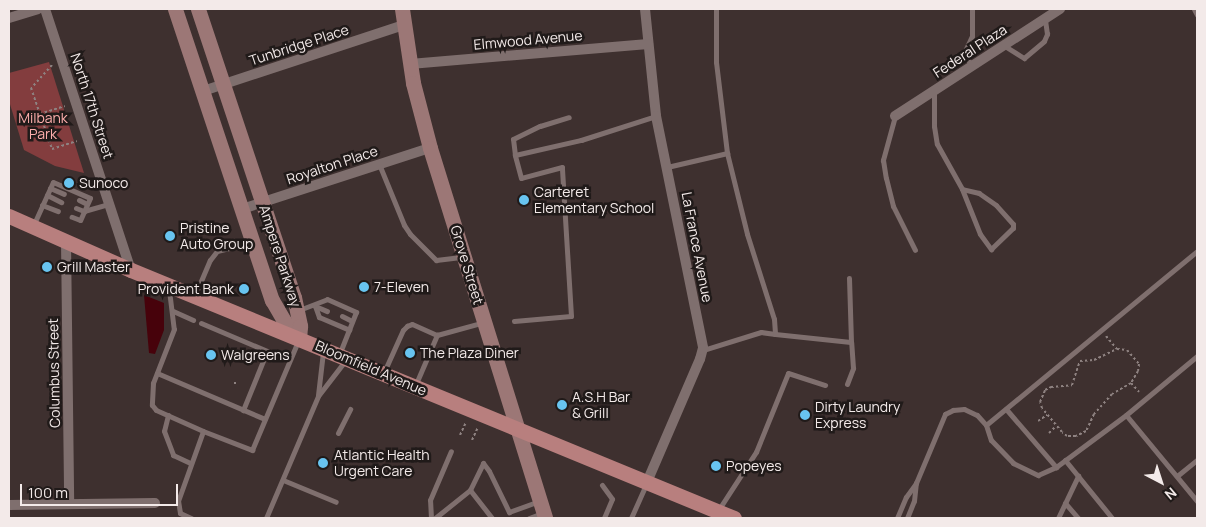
<!DOCTYPE html>
<html>
<head>
<meta charset="utf-8">
<style>
  body { margin:0 }
  #map { position:relative; width:1206px; height:527px; overflow:hidden; background:#3e302f; font-family:Manrope,sans-serif }
  div>[style] { position:absolute }
  [style*='--x'] { left:calc(var(--x)*1px); top:calc(var(--y)*1px); width:calc(var(--w)*1px); rotate:calc(var(--a)*1deg) }
  .green>* { inset:0; background:#833d3e }
  .water>* { inset:0; background:#47020b }
  .path>* { height:2px; margin-top:-1px; transform-origin:0; background:repeating-linear-gradient(90deg,#8e8281 0 2.5px,transparent 0 5px) }
  .lane>* { height:5px; margin:-2.5px; padding:0 2.5px; transform-origin:2.5px; border-radius:2.5px; background:#7f6f6e }
  .street>* { height:10px; margin:-5px; padding:0 5px; transform-origin:5px; border-radius:5px; background:#7f6f6e }
  .secondary>* { height:15px; margin:-7.5px; padding:0 7.5px; transform-origin:7.5px; border-radius:7.5px; background:#9c7776 }
  .primary>* { height:15px; margin:-7.5px; padding:0 7.5px; transform-origin:7.5px; border-radius:7.5px; background:#b87f7e }
  .dots>* { width:14px; height:14px; translate:-50% -50%; box-sizing:border-box; border:2px solid #201a19; border-radius:50% }
  span { translate:-50% -50%; white-space:nowrap; text-align:center; line-height:1.15; -webkit-text-stroke:5px #201a19; paint-order:stroke }
  .street-label { font-size:14px; color:#f3eae9 }
  .park-label { font-size:14px; color:#fdaeac }
  .poi-label { font-size:14px; color:#f3eae9 }
  .left { translate:0 -50%; text-align:left }
  .right { translate:-100% -50%; text-align:right }
  .frame { position:absolute; inset:0; border:10px solid #f3eae9; pointer-events:none }
  .north { position:absolute; left:1136px; top:457px; width:50px; height:50px; -webkit-text-stroke:4px #201a19; paint-order:stroke; rotate:140deg; font-size:14px; font-weight:700; line-height:20px; text-align:center; color:#f3eae9 }
  .north::after { content:''; display:block; margin:auto; width:18px; height:22px; background:#f3eae9; clip-path:polygon(50% 0,100% 100%,50% 72%,0 100%) }
  .scale { position:absolute; left:20px; top:484px; width:158px; height:22px; box-sizing:border-box; border:2px solid #f3eae9; border-top:0; padding-left:6px; font-size:15px; line-height:18px; white-space:nowrap; color:#f3eae9; -webkit-text-stroke:4px #201a19; paint-order:stroke }
</style>
</head>
<body>
<div id="map">
  <div class="green">
    <div style="clip-path:polygon(49px 62px,84px 173px,55px 166px,24px 150px,9px 101px,9px 73px)"></div>
  </div>
  <div class="water">
    <div style="clip-path:polygon(144px 295px,164px 303px,164px 330px,155px 354px,149px 353px)"></div>
  </div>
  <div class="path">
    <div style="--x:52;--y:65;--w:31;--a:132"></div>
    <div style="--x:31;--y:88;--w:65;--a:71"></div>
    <div style="--x:52;--y:149;--w:26;--a:-18"></div>
    <div style="--x:40;--y:114;--w:26;--a:-18"></div>
    <div style="--x:1106;--y:336;--w:17;--a:50"></div>
    <div style="--x:234;--y:383;--w:2;--a:0"></div>
    <div style="--x:1131;--y:383;--w:22;--a:150"></div>
    <div style="--x:1112;--y:394;--w:27;--a:132"></div>
    <div style="--x:1094;--y:414;--w:19;--a:115"></div>
    <div style="--x:1086;--y:431;--w:11;--a:153"></div>
    <div style="--x:1076;--y:436;--w:9;--a:180"></div>
    <div style="--x:1067;--y:436;--w:6;--a:-141"></div>
    <div style="--x:1062;--y:432;--w:31;--a:-130"></div>
    <div style="--x:1042;--y:408;--w:6;--a:-108"></div>
    <div style="--x:1040;--y:402;--w:13;--a:-67"></div>
    <div style="--x:1045;--y:390;--w:7;--a:-27"></div>
    <div style="--x:1051;--y:387;--w:21;--a:-5"></div>
    <div style="--x:1072;--y:385;--w:25;--a:-72"></div>
    <div style="--x:1080;--y:361;--w:14;--a:-4"></div>
    <div style="--x:1094;--y:360;--w:25;--a:-26"></div>
    <div style="--x:1117;--y:349;--w:10;--a:6"></div>
    <div style="--x:1127;--y:350;--w:18;--a:49"></div>
    <div style="--x:1139;--y:364;--w:7;--a:98"></div>
    <div style="--x:1138;--y:371;--w:14;--a:120"></div>
    <div style="--x:1131;--y:383;--w:12;--a:48"></div>
    <div style="--x:1038;--y:421;--w:11;--a:-34"></div>
    <div style="--x:1049;--y:433;--w:10;--a:-45"></div>
    <div style="--x:460;--y:435;--w:14;--a:-65"></div>
    <div style="--x:472;--y:440;--w:14;--a:-65"></div>
  </div>
  <div class="lane">
    <div style="--x:716;--y:9;--w:53;--a:90"></div>
    <div style="--x:716;--y:62;--w:92;--a:83.1"></div>
    <div style="--x:1194;--y:9;--w:7;--a:63"></div>
    <div style="--x:1003;--y:45;--w:25;--a:32"></div>
    <div style="--x:1024;--y:58;--w:26;--a:-40"></div>
    <div style="--x:1044;--y:41;--w:8;--a:-67"></div>
    <div style="--x:1047;--y:34;--w:15;--a:-98"></div>
    <div style="--x:972;--y:66;--w:15;--a:-122"></div>
    <div style="--x:964;--y:53;--w:19;--a:-65"></div>
    <div style="--x:972;--y:36;--w:27;--a:-90"></div>
    <div style="--x:934;--y:91;--w:35;--a:90"></div>
    <div style="--x:934;--y:126;--w:18;--a:81"></div>
    <div style="--x:937;--y:144;--w:51;--a:60.9"></div>
    <div style="--x:962;--y:189;--w:48;--a:68.2"></div>
    <div style="--x:980;--y:234;--w:19;--a:54"></div>
    <div style="--x:991;--y:249;--w:30;--a:-44"></div>
    <div style="--x:1013;--y:228;--w:4;--a:-90"></div>
    <div style="--x:1013;--y:224;--w:25;--a:-132"></div>
    <div style="--x:996;--y:205;--w:21;--a:-145"></div>
    <div style="--x:979;--y:193;--w:17;--a:-167"></div>
    <div style="--x:895;--y:116;--w:46;--a:105.3"></div>
    <div style="--x:883;--y:160;--w:18;--a:81"></div>
    <div style="--x:886;--y:178;--w:29;--a:76"></div>
    <div style="--x:893;--y:206;--w:49;--a:63.4"></div>
    <div style="--x:515;--y:155;--w:16;--a:-97"></div>
    <div style="--x:513;--y:139;--w:30;--a:-26"></div>
    <div style="--x:540;--y:126;--w:30;--a:-17"></div>
    <div style="--x:379;--y:164;--w:66;--a:67.7"></div>
    <div style="--x:404;--y:225;--w:11;--a:56"></div>
    <div style="--x:410;--y:234;--w:37;--a:45"></div>
    <div style="--x:436;--y:260;--w:25;--a:-7"></div>
    <div style="--x:667;--y:167;--w:62;--a:-13.1"></div>
    <div style="--x:727;--y:153;--w:83;--a:76.1"></div>
    <div style="--x:747;--y:234;--w:89;--a:72.4"></div>
    <div style="--x:774;--y:319;--w:15;--a:86"></div>
    <div style="--x:775;--y:334;--w:14;--a:-172"></div>
    <div style="--x:761;--y:332;--w:61;--a:162.8"></div>
    <div style="--x:50;--y:188;--w:15;--a:23"></div>
    <div style="--x:47;--y:195;--w:16;--a:27"></div>
    <div style="--x:79;--y:200;--w:9;--a:27"></div>
    <div style="--x:42;--y:205;--w:17;--a:21"></div>
    <div style="--x:76;--y:208;--w:9;--a:21"></div>
    <div style="--x:84;--y:211;--w:26;--a:-16"></div>
    <div style="--x:33;--y:226;--w:48;--a:-65.6"></div>
    <div style="--x:53;--y:182;--w:40;--a:23.4"></div>
    <div style="--x:90;--y:198;--w:24;--a:114"></div>
    <div style="--x:80;--y:220;--w:9;--a:-159"></div>
    <div style="--x:169;--y:290;--w:39;--a:83"></div>
    <div style="--x:174;--y:329;--w:58;--a:111.3"></div>
    <div style="--x:153;--y:383;--w:22;--a:93"></div>
    <div style="--x:152;--y:405;--w:6;--a:51"></div>
    <div style="--x:156;--y:410;--w:51;--a:24.1"></div>
    <div style="--x:203;--y:431;--w:53;--a:21.2"></div>
    <div style="--x:252;--y:450;--w:118;--a:-67.1"></div>
    <div style="--x:195;--y:295;--w:38;--a:-67"></div>
    <div style="--x:210;--y:260;--w:11;--a:-52"></div>
    <div style="--x:217;--y:251;--w:34;--a:-14"></div>
    <div style="--x:315;--y:306;--w:12;--a:70"></div>
    <div style="--x:319;--y:317;--w:33;--a:23"></div>
    <div style="--x:315;--y:306;--w:13;--a:23"></div>
    <div style="--x:299;--y:310;--w:30;--a:-21"></div>
    <div style="--x:327;--y:299;--w:32;--a:24"></div>
    <div style="--x:356;--y:312;--w:46;--a:111.6"></div>
    <div style="--x:173;--y:311;--w:22;--a:24"></div>
    <div style="--x:342;--y:316;--w:11;--a:27"></div>
    <div style="--x:514;--y:321;--w:57;--a:-5"></div>
    <div style="--x:571;--y:316;--w:149;--a:-93.5"></div>
    <div style="--x:562;--y:167;--w:42;--a:165"></div>
    <div style="--x:521;--y:178;--w:24;--a:-105"></div>
    <div style="--x:515;--y:155;--w:68;--a:-12.8"></div>
    <div style="--x:581;--y:140;--w:79;--a:-17.7"></div>
    <div style="--x:201;--y:323;--w:72;--a:23"></div>
    <div style="--x:267;--y:351;--w:64;--a:112.1"></div>
    <div style="--x:775;--y:334;--w:76;--a:6"></div>
    <div style="--x:851;--y:342;--w:64;--a:-91.8"></div>
    <div style="--x:1197;--y:356;--w:92;--a:140.3"></div>
    <div style="--x:1126;--y:415;--w:112;--a:50.5"></div>
    <div style="--x:384;--y:372;--w:46;--a:-65.7"></div>
    <div style="--x:403;--y:330;--w:6;--a:-45"></div>
    <div style="--x:407;--y:326;--w:5;--a:-22"></div>
    <div style="--x:412;--y:324;--w:27;--a:24"></div>
    <div style="--x:157;--y:373;--w:117;--a:23.1"></div>
    <div style="--x:847;--y:384;--w:17;--a:-69"></div>
    <div style="--x:853;--y:368;--w:26;--a:-94"></div>
    <div style="--x:415;--y:386;--w:56;--a:-66.7"></div>
    <div style="--x:437;--y:335;--w:46;--a:-15.3"></div>
    <div style="--x:318;--y:395;--w:43;--a:-83.4"></div>
    <div style="--x:1006;--y:409;--w:77;--a:49.2"></div>
    <div style="--x:168;--y:415;--w:16;--a:104"></div>
    <div style="--x:164;--y:431;--w:26;--a:69"></div>
    <div style="--x:173;--y:455;--w:19;--a:25"></div>
    <div style="--x:986;--y:425;--w:16;--a:72"></div>
    <div style="--x:991;--y:440;--w:32;--a:46"></div>
    <div style="--x:1013;--y:463;--w:28;--a:26"></div>
    <div style="--x:1038;--y:475;--w:20;--a:-24"></div>
    <div style="--x:1056;--y:467;--w:87;--a:-36.6"></div>
    <div style="--x:338;--y:433;--w:27;--a:-63"></div>
    <div style="--x:1065;--y:460;--w:75;--a:51"></div>
    <div style="--x:1177;--y:476;--w:26;--a:-39"></div>
    <div style="--x:283;--y:480;--w:57;--a:22.5"></div>
    <div style="--x:602;--y:485;--w:17;--a:54"></div>
    <div style="--x:612;--y:499;--w:21;--a:113"></div>
    <div style="--x:470;--y:490;--w:36;--a:52"></div>
    <div style="--x:1065;--y:503;--w:20;--a:49"></div>
    <div style="--x:719;--y:509;--w:68;--a:-57"></div>
    <div style="--x:756;--y:452;--w:85;--a:-67.9"></div>
    <div style="--x:788;--y:373;--w:39;--a:18"></div>
    <div style="--x:191;--y:518;--w:12;--a:-156"></div>
    <div style="--x:180;--y:513;--w:12;--a:-99"></div>
    <div style="--x:178;--y:501;--w:74;--a:-70.3"></div>
    <div style="--x:266;--y:518;--w:133;--a:-66.9"></div>
    <div style="--x:318;--y:396;--w:44;--a:-52.4"></div>
    <div style="--x:431;--y:518;--w:18;--a:-93"></div>
    <div style="--x:430;--y:500;--w:53;--a:-66.8"></div>
    <div style="--x:435;--y:518;--w:45;--a:-38.7"></div>
    <div style="--x:470;--y:490;--w:30;--a:-64"></div>
    <div style="--x:483;--y:463;--w:10;--a:53"></div>
    <div style="--x:489;--y:471;--w:46;--a:64"></div>
    <div style="--x:509;--y:512;--w:30;--a:-20"></div>
    <div style="--x:529;--y:518;--w:12;--a:-20"></div>
    <div style="--x:631;--y:518;--w:37;--a:-66"></div>
    <div style="--x:897;--y:518;--w:23;--a:-67"></div>
    <div style="--x:906;--y:497;--w:17;--a:-54"></div>
    <div style="--x:916;--y:483;--w:75;--a:-67.2"></div>
    <div style="--x:945;--y:414;--w:9;--a:-27"></div>
    <div style="--x:953;--y:410;--w:11;--a:-5"></div>
    <div style="--x:964;--y:409;--w:14;--a:25"></div>
    <div style="--x:977;--y:415;--w:13;--a:48"></div>
    <div style="--x:986;--y:425;--w:273;--a:-39.5"></div>
    <div style="--x:907;--y:518;--w:18;--a:-68"></div>
    <div style="--x:914;--y:501;--w:18;--a:-84"></div>
    <div style="--x:1058;--y:518;--w:47;--a:-64.5"></div>
  </div>
  <div class="street">
    <div style="--x:45;--y:9;--w:275;--a:71.8"></div>
    <div style="--x:645;--y:9;--w:108;--a:84.1"></div>
    <div style="--x:656;--y:116;--w:237;--a:78.5"></div>
    <div style="--x:703;--y:348;--w:11;--a:105"></div>
    <div style="--x:700;--y:359;--w:134;--a:113.3"></div>
    <div style="--x:9;--y:18;--w:30;--a:-17"></div>
    <div style="--x:410;--y:64;--w:239;--a:-4.8"></div>
    <div style="--x:203;--y:91;--w:212;--a:-18.2"></div>
    <div style="--x:895;--y:116;--w:197;--a:-33"></div>
    <div style="--x:242;--y:209;--w:198;--a:-18"></div>
    <div style="--x:66;--y:241;--w:263;--a:89.3"></div>
    <div style="--x:9;--y:505;--w:146;--a:-0.8"></div>
  </div>
  <div class="secondary">
    <div style="--x:175;--y:9;--w:307;--a:71.6"></div>
    <div style="--x:272;--y:300;--w:24;--a:60"></div>
    <div style="--x:284;--y:321;--w:23;--a:50"></div>
    <div style="--x:198;--y:9;--w:304;--a:71.6"></div>
    <div style="--x:294;--y:297;--w:30;--a:78"></div>
    <div style="--x:300;--y:326;--w:13;--a:94"></div>
    <div style="--x:402;--y:9;--w:75;--a:81.5"></div>
    <div style="--x:413;--y:83;--w:67;--a:75.3"></div>
    <div style="--x:430;--y:148;--w:387;--a:72.7"></div>
  </div>
  <div class="primary">
    <div style="--x:9;--y:216;--w:133;--a:23.9"></div>
    <div style="--x:131;--y:270;--w:652;--a:22.36"></div>
  </div>
  <div class="dots">
    <div style="left:69px;top:183px;background:#68c4f0"></div>
    <div style="left:524px;top:200px;background:#68c4f0"></div>
    <div style="left:170px;top:236px;background:#68c4f0"></div>
    <div style="left:47px;top:267px;background:#68c4f0"></div>
    <div style="left:364px;top:287px;background:#68c4f0"></div>
    <div style="left:244px;top:289px;background:#68c4f0"></div>
    <div style="left:410px;top:353px;background:#68c4f0"></div>
    <div style="left:211px;top:355px;background:#68c4f0"></div>
    <div style="left:562px;top:405px;background:#68c4f0"></div>
    <div style="left:805px;top:415px;background:#68c4f0"></div>
    <div style="left:323px;top:463px;background:#68c4f0"></div>
    <div style="left:716px;top:466px;background:#68c4f0"></div>
  </div>
  <div class="street-label">
    <span style="left:528px;top:40px;rotate:-5deg">Elmwood Avenue</span>
    <span style="left:299px;top:45px;rotate:-18deg">Tunbridge Place</span>
    <span style="left:970px;top:51px;rotate:-33deg">Federal Plaza</span>
    <span style="left:92px;top:106px;rotate:72deg">North 17th Street</span>
    <span style="left:332px;top:165px;rotate:-18deg">Royalton Place</span>
    <span style="left:697px;top:247px;rotate:79deg">La France Avenue</span>
    <span style="left:280px;top:256px;rotate:72deg">Ampere Parkway</span>
    <span style="left:467px;top:265px;rotate:73deg">Grove Street</span>
    <span style="left:371px;top:368px;rotate:23deg">Bloomfield Avenue</span>
    <span style="left:54px;top:373px;rotate:-91deg">Columbus Street</span>
  </div>
  <div class="park-label">
    <span style="left:43px;top:126px">Milbank<br>Park</span>
  </div>
  <div class="poi-label">
    <span class="left" style="left:79px;top:183px">Sunoco</span>
    <span class="left" style="left:534px;top:200px">Carteret<br>Elementary School</span>
    <span class="left" style="left:180px;top:236px">Pristine<br>Auto Group</span>
    <span class="left" style="left:57px;top:267px">Grill Master</span>
    <span class="left" style="left:374px;top:287px">7-Eleven</span>
    <span class="right" style="left:234px;top:289px">Provident Bank</span>
    <span class="left" style="left:420px;top:353px">The Plaza Diner</span>
    <span class="left" style="left:221px;top:355px">Walgreens</span>
    <span class="left" style="left:572px;top:405px">A.S.H Bar<br>&amp; Grill</span>
    <span class="left" style="left:815px;top:415px">Dirty Laundry<br>Express</span>
    <span class="left" style="left:334px;top:463px">Atlantic Health<br>Urgent Care</span>
    <span class="left" style="left:726px;top:466px">Popeyes</span>
  </div>
  <div class="frame"></div>
  <div class="north">N</div>
  <div class="scale">100 m</div>
</div>
</body>
</html>
